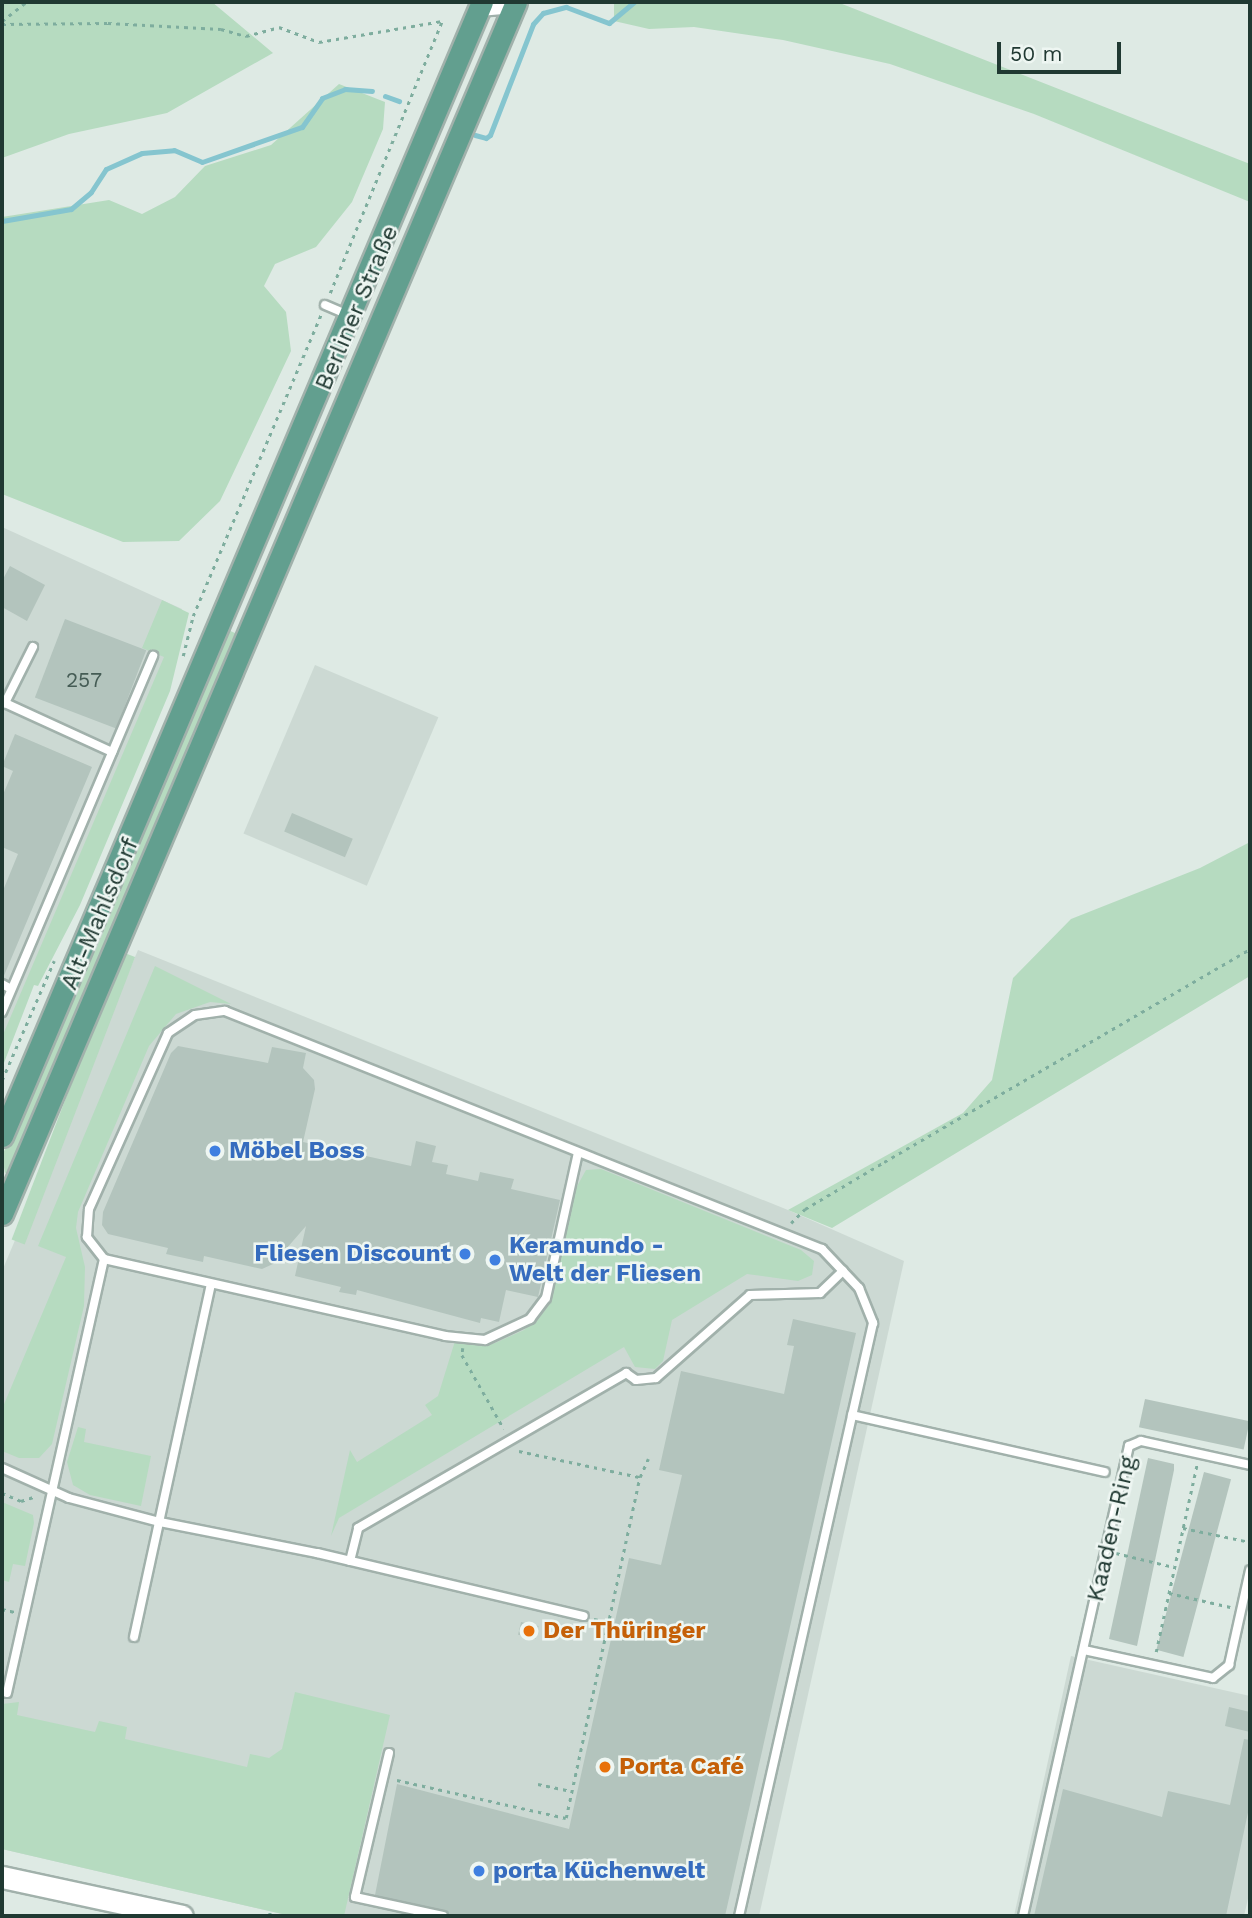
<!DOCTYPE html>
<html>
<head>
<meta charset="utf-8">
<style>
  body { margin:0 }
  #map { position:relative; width:1252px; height:1918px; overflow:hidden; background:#deeae4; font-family:"Work Sans",sans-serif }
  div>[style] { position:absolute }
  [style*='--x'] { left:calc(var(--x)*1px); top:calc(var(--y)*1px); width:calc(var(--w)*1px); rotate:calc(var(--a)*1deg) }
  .built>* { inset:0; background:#ccd9d3; transform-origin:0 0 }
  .green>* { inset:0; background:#b6dbc0; transform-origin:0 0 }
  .stream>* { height:5px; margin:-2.5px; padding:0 2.5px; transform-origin:2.5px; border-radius:2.5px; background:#85c5cf }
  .building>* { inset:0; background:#b3c4bd; transform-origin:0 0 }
  .path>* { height:2.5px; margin-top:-1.25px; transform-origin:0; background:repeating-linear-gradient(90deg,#7ead9e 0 3.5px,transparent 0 8.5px) }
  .roads { filter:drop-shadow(2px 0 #a1b1ab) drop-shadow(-2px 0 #a1b1ab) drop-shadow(0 2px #a1b1ab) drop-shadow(0 -2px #a1b1ab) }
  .service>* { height:8px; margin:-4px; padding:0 4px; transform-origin:4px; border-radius:4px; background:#fff }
  .minor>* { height:16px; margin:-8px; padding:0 8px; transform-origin:8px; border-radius:8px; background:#fff }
  .tertiary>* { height:21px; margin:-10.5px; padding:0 10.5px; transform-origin:10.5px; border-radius:10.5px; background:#fff }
  .primary>* { height:21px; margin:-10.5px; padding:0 10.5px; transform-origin:10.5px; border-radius:10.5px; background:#629f8f }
  .dots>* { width:19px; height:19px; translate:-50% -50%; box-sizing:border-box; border:4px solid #eef6f2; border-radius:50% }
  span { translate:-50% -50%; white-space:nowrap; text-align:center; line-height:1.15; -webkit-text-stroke:5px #eef6f2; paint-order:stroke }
  .number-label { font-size:21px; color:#455c55 }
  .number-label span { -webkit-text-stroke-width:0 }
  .street-label { font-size:24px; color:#203932 }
  .shop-label { font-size:24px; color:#366cbe; font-weight:700 }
  .left { translate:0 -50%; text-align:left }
  .right { translate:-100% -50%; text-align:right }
  .food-label { font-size:24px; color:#c56008; font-weight:700 }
  .frame { position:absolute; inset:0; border:4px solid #203932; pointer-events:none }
  .scale { position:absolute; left:997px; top:42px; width:124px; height:32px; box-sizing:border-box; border:4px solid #203932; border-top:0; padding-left:9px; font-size:21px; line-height:24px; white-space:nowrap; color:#203932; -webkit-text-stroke:5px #eef6f2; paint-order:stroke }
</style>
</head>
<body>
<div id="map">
  <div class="built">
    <div style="clip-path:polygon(2px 527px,182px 609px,158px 690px,2px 1044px)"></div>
    <div style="left:315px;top:665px;width:134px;height:183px;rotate:23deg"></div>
    <div style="clip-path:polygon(138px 950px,788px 1210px,904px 1261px,759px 1916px,291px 1916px,2px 1849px,2px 1271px)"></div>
    <div style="clip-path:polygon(1071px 1656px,1250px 1696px,1250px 1890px,1244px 1916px,1014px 1916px)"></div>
  </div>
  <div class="green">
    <div style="clip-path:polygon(2px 2px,212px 2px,273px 53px,167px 113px,69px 134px,2px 158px)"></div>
    <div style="clip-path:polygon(614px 2px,837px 2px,1250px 164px,1250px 202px,1034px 114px,890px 64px,783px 40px,694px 27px,649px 29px,614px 21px)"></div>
    <div style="clip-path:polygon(339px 84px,385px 102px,383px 129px,352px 202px,316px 247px,275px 264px,264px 286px,286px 312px,291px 351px,220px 501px,179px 541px,123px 542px,2px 494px,2px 217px,109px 200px,142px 214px,175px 197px,205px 166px,271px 145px)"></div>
    <div style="clip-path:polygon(162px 600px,189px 613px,170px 691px,80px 905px,38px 986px,34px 985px,2px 1068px,2px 1037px,164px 657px,142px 648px)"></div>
    <div style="clip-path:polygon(226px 629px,237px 634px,9px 1172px,5px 1173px,2px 1156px)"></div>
    <div style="clip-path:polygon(1250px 842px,1250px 976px,832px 1228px,788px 1210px,963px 1113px,992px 1080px,1013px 978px,1071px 919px,1200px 868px)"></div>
    <div style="left:122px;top:952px;width:14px;height:308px;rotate:21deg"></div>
    <div style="clip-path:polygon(155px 966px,231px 1004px,210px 1002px,176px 1014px,149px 1046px,78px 1212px,76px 1228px,85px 1267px,84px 1306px,52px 1444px,39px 1458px,19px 1458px,2px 1451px,2px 1409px,66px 1257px,38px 1246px)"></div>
    <div style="clip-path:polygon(601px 1169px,801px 1250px,814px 1261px,812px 1275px,798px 1281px,747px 1274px,672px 1320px,663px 1361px,655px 1369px,635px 1367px,624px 1347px,339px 1518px,331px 1536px,350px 1450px,357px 1462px,432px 1415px,425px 1405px,438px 1396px,455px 1341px,483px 1346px,495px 1343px,524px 1330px,548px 1306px,576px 1188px,586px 1170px)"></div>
    <div style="clip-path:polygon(78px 1427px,86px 1429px,84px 1442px,151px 1456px,141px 1506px,90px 1495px,73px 1485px,67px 1462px)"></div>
    <div style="clip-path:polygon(2px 1502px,33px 1515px,34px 1523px,25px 1566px,13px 1564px,9px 1582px,2px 1580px)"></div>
    <div style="clip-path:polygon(295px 1692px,390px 1715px,344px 1916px,291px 1916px,2px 1849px,2px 1704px,19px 1702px,17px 1715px,95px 1732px,99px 1721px,127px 1727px,125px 1739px,247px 1767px,250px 1754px,269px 1758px,282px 1749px)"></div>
  </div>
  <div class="stream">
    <div style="--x:385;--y:96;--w:15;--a:20"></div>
    <div style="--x:475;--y:135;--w:11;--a:15"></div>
    <div style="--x:486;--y:138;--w:5;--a:-37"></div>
    <div style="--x:490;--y:135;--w:119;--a:-68.8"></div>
    <div style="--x:533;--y:24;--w:15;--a:-48"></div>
    <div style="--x:543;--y:13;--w:24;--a:-15"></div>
    <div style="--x:566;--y:7;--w:46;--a:20.4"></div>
    <div style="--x:609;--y:23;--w:33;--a:-40"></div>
    <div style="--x:2;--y:221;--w:70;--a:-9.9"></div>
    <div style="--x:71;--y:209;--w:26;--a:-40"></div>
    <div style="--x:91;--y:192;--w:27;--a:-57"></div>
    <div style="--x:106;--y:169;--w:39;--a:-24"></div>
    <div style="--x:142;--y:153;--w:32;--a:-5"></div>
    <div style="--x:174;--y:150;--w:30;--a:23"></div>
    <div style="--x:202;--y:162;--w:106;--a:-19.3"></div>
    <div style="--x:302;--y:127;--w:35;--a:-55"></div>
    <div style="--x:322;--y:98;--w:25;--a:-21"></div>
    <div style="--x:345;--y:89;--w:27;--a:4"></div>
  </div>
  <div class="building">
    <div style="clip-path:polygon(10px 566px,45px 585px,27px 621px,2px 607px,2px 581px)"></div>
    <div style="left:65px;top:619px;width:87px;height:84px;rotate:21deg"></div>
    <div style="clip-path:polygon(15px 734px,92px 767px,3px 978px,2px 893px,18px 854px,2px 847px,2px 797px,13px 771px,2px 766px)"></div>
    <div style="left:292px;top:813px;width:66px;height:20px;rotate:23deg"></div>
    <div style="clip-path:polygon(178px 1046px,268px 1063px,272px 1047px,306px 1053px,303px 1068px,314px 1080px,315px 1089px,303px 1142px,411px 1166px,416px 1141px,436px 1146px,432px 1162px,448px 1165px,446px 1174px,478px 1181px,480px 1172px,514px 1179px,511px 1189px,560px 1200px,538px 1297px,506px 1290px,499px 1322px,481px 1318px,480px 1323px,357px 1290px,356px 1295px,339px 1292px,341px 1287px,295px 1276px,306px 1226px,273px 1264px,262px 1269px,204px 1256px,203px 1262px,166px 1254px,168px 1248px,108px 1234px,102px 1225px,103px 1212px,171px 1053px)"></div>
    <div style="clip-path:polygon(793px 1319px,856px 1333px,725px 1916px,458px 1916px,375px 1895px,397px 1784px,569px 1829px,629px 1558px,661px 1565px,682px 1475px,659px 1470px,681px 1371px,784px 1394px,794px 1346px,787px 1345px)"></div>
    <div style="left:1145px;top:1399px;width:107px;height:29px;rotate:12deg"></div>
    <div style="clip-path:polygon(1148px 1458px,1174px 1464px,1174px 1470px,1137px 1646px,1109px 1639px)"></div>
    <div style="left:1204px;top:1472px;width:28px;height:184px;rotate:15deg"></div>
    <div style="left:521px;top:1622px;width:18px;height:13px;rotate:13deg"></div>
    <div style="clip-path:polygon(1229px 1707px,1250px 1712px,1250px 1732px,1225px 1726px)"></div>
    <div style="clip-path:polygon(1244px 1739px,1250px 1740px,1250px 1803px,1226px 1916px,1034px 1916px,1063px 1789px,1162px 1817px,1168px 1791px,1230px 1805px)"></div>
  </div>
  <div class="path">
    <div style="--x:2;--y:21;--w:31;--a:-38"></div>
    <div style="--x:2;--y:24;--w:106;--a:-0.5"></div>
    <div style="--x:108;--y:23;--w:113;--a:3"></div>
    <div style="--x:221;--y:29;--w:26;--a:16"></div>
    <div style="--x:246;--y:36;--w:34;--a:-15"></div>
    <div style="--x:279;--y:27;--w:43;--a:20.6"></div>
    <div style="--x:319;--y:42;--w:125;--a:-9.7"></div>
    <div style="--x:330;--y:293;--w:294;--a:-67.6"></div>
    <div style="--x:183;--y:656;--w:41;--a:-76"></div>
    <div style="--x:193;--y:616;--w:327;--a:-67"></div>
    <div style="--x:2;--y:1080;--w:130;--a:-66.4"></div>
    <div style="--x:791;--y:1223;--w:20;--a:-45"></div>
    <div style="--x:805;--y:1209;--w:92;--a:-30.7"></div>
    <div style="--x:884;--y:1162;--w:423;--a:-30.2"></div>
    <div style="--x:463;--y:1348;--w:7;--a:98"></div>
    <div style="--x:462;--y:1355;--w:85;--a:60.4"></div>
    <div style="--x:519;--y:1451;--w:123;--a:12.2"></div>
    <div style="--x:2;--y:1493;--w:21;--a:23"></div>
    <div style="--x:21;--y:1501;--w:13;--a:-18"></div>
    <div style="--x:1183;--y:1528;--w:68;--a:11.8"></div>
    <div style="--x:1116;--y:1553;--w:60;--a:13.6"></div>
    <div style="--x:1169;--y:1593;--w:63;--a:12.9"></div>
    <div style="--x:2;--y:1609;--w:13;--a:13"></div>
    <div style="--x:594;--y:1619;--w:14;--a:12"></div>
    <div style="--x:1156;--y:1652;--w:192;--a:-77.7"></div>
    <div style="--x:397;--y:1780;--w:173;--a:12.7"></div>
    <div style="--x:566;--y:1818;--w:349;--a:-77.8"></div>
    <div style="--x:640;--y:1477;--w:20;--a:-66"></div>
    <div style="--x:538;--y:1784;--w:35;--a:12"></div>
    <div style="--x:269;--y:1916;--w:4;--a:-76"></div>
  </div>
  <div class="roads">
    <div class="service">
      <div style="--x:325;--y:305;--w:25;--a:23"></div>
      <div style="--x:33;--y:647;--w:63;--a:116.6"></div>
      <div style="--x:5;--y:703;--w:118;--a:24.6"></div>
      <div style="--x:2;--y:984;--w:10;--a:29"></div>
      <div style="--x:2;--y:1012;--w:387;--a:-67"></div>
      <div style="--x:104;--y:1259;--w:350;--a:12.7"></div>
      <div style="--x:445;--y:1336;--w:40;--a:5.7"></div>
      <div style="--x:485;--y:1340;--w:50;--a:-25"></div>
      <div style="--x:530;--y:1319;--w:26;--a:-53"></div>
      <div style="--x:546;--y:1298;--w:148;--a:-77.6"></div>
      <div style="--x:852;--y:1415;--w:259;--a:12.7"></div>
      <div style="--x:2;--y:1468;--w:73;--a:24.1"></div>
      <div style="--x:69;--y:1498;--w:94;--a:14.8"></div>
      <div style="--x:160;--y:1522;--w:160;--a:11.2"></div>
      <div style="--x:317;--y:1553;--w:274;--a:13.3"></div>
      <div style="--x:350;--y:1561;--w:34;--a:-76"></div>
      <div style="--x:358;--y:1528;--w:310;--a:-30"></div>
      <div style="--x:626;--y:1373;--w:12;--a:35"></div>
      <div style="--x:636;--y:1380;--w:20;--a:-6"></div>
      <div style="--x:656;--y:1378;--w:125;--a:-41.4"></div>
      <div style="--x:750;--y:1295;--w:70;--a:-1.6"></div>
      <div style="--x:820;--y:1293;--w:32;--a:-44"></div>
      <div style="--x:134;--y:1637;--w:360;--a:-77.7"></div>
      <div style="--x:1084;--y:1650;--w:132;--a:12.2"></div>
      <div style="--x:1213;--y:1678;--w:21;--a:-39"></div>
      <div style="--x:1229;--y:1665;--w:97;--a:-77.5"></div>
      <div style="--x:7;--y:1693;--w:445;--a:-77.4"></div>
      <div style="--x:104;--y:1259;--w:28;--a:-128"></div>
      <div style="--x:87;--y:1237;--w:28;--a:-86"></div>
      <div style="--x:89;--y:1209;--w:193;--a:-65.8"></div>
      <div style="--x:168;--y:1033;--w:32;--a:-34"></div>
      <div style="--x:195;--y:1015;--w:30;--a:-8"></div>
      <div style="--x:225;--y:1011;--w:643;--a:21.74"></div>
      <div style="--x:822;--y:1249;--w:54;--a:46.5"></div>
      <div style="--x:859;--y:1288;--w:38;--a:68"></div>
      <div style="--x:873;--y:1323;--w:608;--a:102.73"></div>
      <div style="--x:389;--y:1753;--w:148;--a:103.3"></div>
      <div style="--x:355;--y:1897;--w:90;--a:12.2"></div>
      <div style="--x:1023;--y:1916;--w:482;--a:-77.3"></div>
      <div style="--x:1129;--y:1446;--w:13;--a:-23"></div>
      <div style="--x:1141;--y:1441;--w:112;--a:12.4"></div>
    </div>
    <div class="minor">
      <div style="--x:479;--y:8;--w:35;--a:-5"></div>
    </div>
    <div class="tertiary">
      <div style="--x:2;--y:1877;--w:184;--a:12.2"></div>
    </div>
    <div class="primary">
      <div style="--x:2;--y:1136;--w:1231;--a:-67.06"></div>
      <div style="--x:2;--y:1214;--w:1316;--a:-67.02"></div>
    </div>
  </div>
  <div class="dots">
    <div style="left:215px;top:1151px;background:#3f7fe0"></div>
    <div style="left:465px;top:1254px;background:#3f7fe0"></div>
    <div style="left:495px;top:1260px;background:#3f7fe0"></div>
    <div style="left:529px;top:1631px;background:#e8710a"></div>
    <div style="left:605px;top:1767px;background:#e8710a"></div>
    <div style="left:479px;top:1871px;background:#3f7fe0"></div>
  </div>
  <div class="number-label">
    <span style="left:84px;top:680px">257</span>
  </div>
  <div class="street-label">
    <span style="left:357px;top:308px;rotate:-67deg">Berliner Straße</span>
    <span style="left:100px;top:914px;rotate:-67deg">Alt-Mahlsdorf</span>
    <span style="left:1112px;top:1529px;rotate:-77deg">Kaaden-Ring</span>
  </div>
  <div class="shop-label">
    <span class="left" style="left:229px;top:1151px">Möbel Boss</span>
    <span class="left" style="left:509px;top:1260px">Keramundo -<br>Welt der Fliesen</span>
    <span class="right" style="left:451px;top:1254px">Fliesen Discount</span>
    <span class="left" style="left:493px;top:1871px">porta Küchenwelt</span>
  </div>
  <div class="food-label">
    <span class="left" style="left:543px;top:1631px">Der Thüringer</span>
    <span class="left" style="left:619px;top:1767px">Porta Café</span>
  </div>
  <div class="frame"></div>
  <div class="scale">50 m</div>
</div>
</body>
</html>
